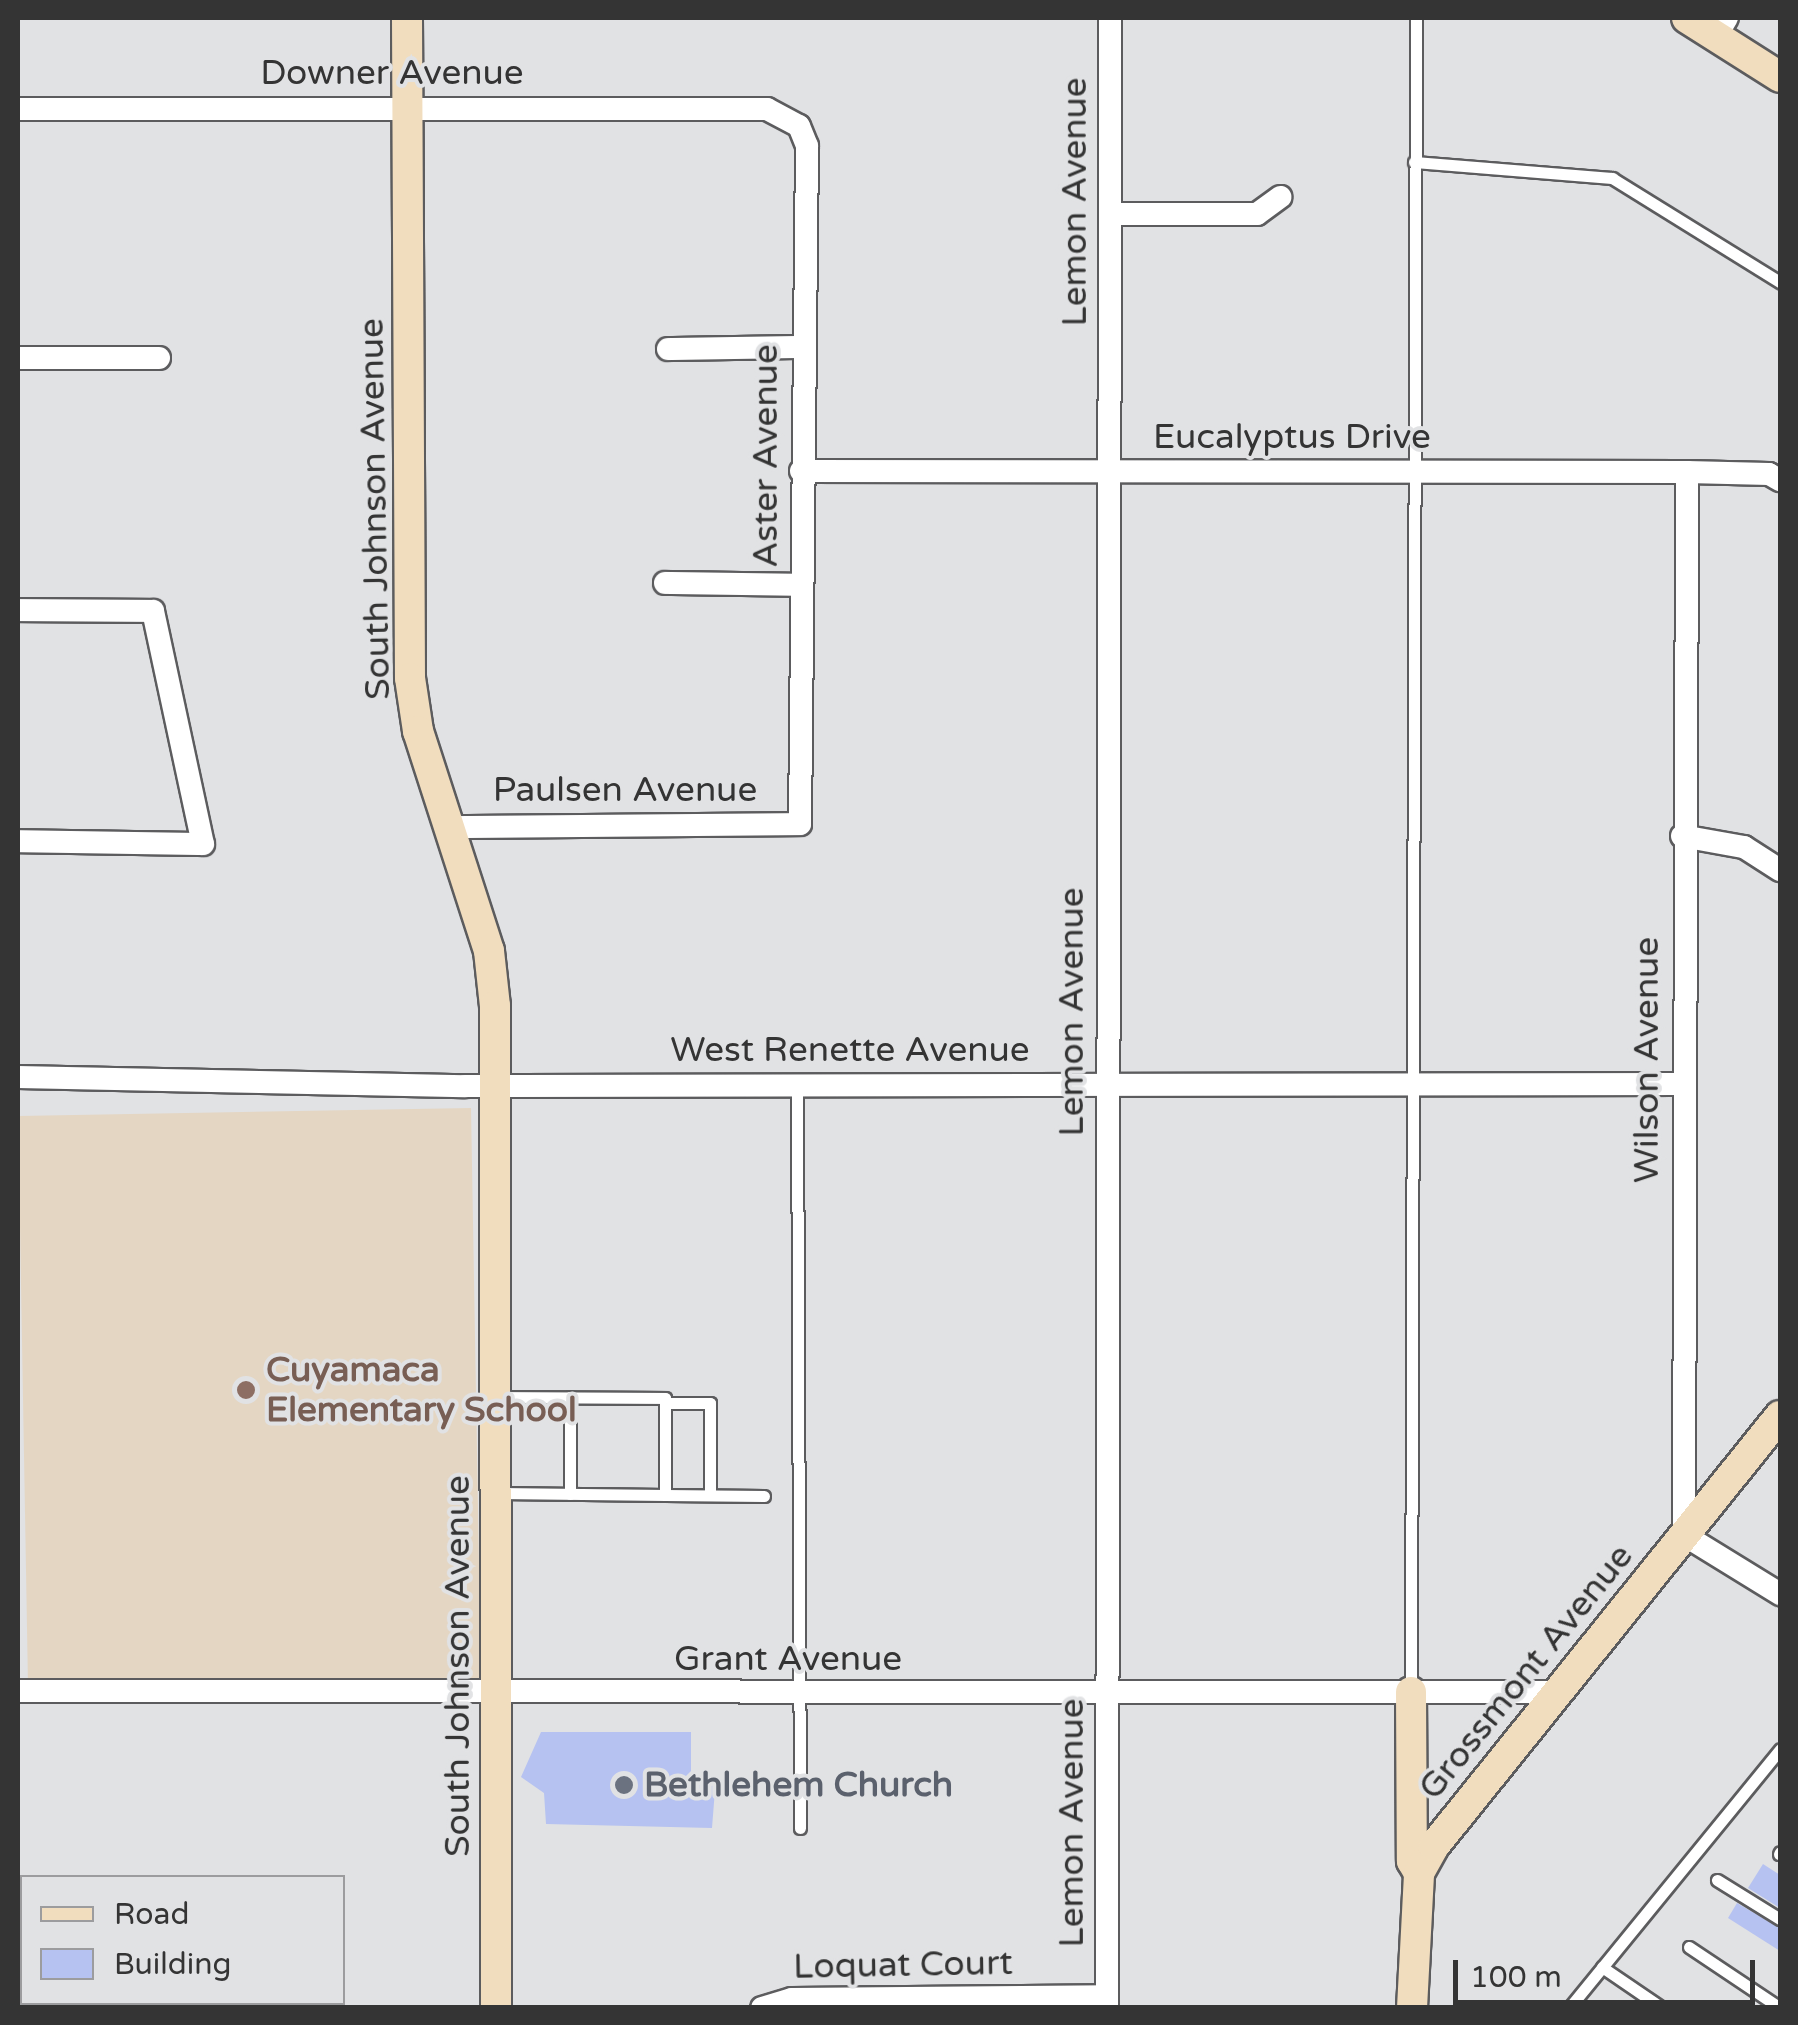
<!DOCTYPE html>
<html>
<head>
<meta charset="utf-8">
<style>
  body { margin:0 }
  #map { position:relative; width:1798px; height:2025px; overflow:hidden; background:#e1e2e4; font-family:"Varela Round",sans-serif }
  div>[style] { position:absolute }
  [style*='--x'] { left:calc(var(--x)*1px); top:calc(var(--y)*1px); width:calc(var(--w)*1px); rotate:calc(var(--a)*1deg) }
  .education>* { inset:0; background:#e4d6c3; transform-origin:0 0 }
  .building>* { inset:0; background:#b6c2f1 }
  .roads { filter:drop-shadow(2px 0 #5c5c5e) drop-shadow(-2px 0 #5c5c5e) drop-shadow(0 2px #5c5c5e) drop-shadow(0 -2px #5c5c5e) }
  .lane>* { height:11px; margin:-5.5px; padding:0 5.5px; transform-origin:5.5px; border-radius:5.5px; background:#fff }
  .street>* { height:22px; margin:-11px; padding:0 11px; transform-origin:11px; border-radius:11px; background:#fff }
  .secondary>* { height:30px; margin:-15px; padding:0 15px; transform-origin:15px; border-radius:15px; background:#f1ddbe }
  .dots>* { width:28px; height:28px; translate:-50% -50%; box-sizing:border-box; border:5px solid #e1e2e4; border-radius:50% }
  span { translate:-50% -50%; white-space:nowrap; text-align:center; line-height:1.15; -webkit-text-stroke:8px #e1e2e4; paint-order:stroke }
  .street-label { font-size:35px; color:#343434 }
  .education-label { font-size:35px; color:#785e54; font-weight:700 }
  .left { translate:0 -50%; text-align:left }
  .worship-label { font-size:35px; color:#5b616d; font-weight:700 }
  .frame { position:absolute; inset:0; border:20px solid #343434; pointer-events:none }
  .legend { position:absolute; left:20px; top:1875px; width:325px; height:130px; box-sizing:border-box; background:#e1e2e4; border:2px solid #9c9c9e; margin:0; padding:12px 18px; list-style:none; font-size:30px; color:#343434 }
  .legend li { display:flex; align-items:center; gap:20px; height:50px }
  .legend b { width:50px; border:2px solid #9c9c9e }
  .scale { position:absolute; left:1453px; top:1960px; width:302px; height:45px; box-sizing:border-box; border:5px solid #343434; border-top:0; padding-left:12px; font-size:30px; line-height:35px; white-space:nowrap; color:#343434; -webkit-text-stroke:8px #e1e2e4; paint-order:stroke }
</style>
</head>
<body>
<div id="map">
  <div class="education">
    <div style="left:471px;top:1108px;width:570px;height:453px;rotate:89deg"></div>
  </div>
  <div class="building">
    <div style="clip-path:polygon(541px 1732px,691px 1732px,691px 1774px,716px 1777px,712px 1828px,546px 1824px,544px 1793px,521px 1777px)"></div>
    <div style="clip-path:polygon(1763px 1864px,1780px 1875px,1780px 1908px,1748px 1888px)"></div>
    <div style="clip-path:polygon(1737px 1903px,1780px 1928px,1780px 1951px,1728px 1918px)"></div>
  </div>
  <div class="roads">
    <div class="lane">
      <div style="--x:1414;--y:162;--w:199;--a:4.6"></div>
      <div style="--x:1612;--y:178;--w:198;--a:31.8"></div>
      <div style="--x:797;--y:1084;--w:744;--a:89.77"></div>
      <div style="--x:496;--y:1397;--w:169;--a:0.3"></div>
      <div style="--x:665;--y:1398;--w:97;--a:90"></div>
      <div style="--x:665;--y:1495;--w:166;--a:-179.3"></div>
      <div style="--x:570;--y:1397;--w:97;--a:90"></div>
      <div style="--x:665;--y:1403;--w:45;--a:0"></div>
      <div style="--x:710;--y:1403;--w:92;--a:90"></div>
      <div style="--x:665;--y:1495;--w:99;--a:0.6"></div>
      <div style="--x:1411;--y:1692;--w:1674;--a:-89.83"></div>
      <div style="--x:1779;--y:1854;--w:2;--a:-63"></div>
      <div style="--x:1717;--y:1880;--w:74;--a:31.8"></div>
      <div style="--x:1689;--y:1947;--w:110;--a:33.8"></div>
      <div style="--x:1602;--y:1967;--w:73;--a:34.3"></div>
      <div style="--x:1569;--y:2008;--w:334;--a:-50.8"></div>
    </div>
    <div class="street">
      <div style="--x:1716;--y:36;--w:21;--a:-59"></div>
      <div style="--x:18;--y:109;--w:749;--a:0"></div>
      <div style="--x:767;--y:109;--w:36;--a:28"></div>
      <div style="--x:799;--y:126;--w:22;--a:68"></div>
      <div style="--x:807;--y:146;--w:678;--a:90.59"></div>
      <div style="--x:800;--y:824;--w:350;--a:179.5"></div>
      <div style="--x:1110;--y:214;--w:147;--a:0"></div>
      <div style="--x:1257;--y:214;--w:29;--a:-36"></div>
      <div style="--x:668;--y:349;--w:133;--a:-0.9"></div>
      <div style="--x:18;--y:358;--w:141;--a:0"></div>
      <div style="--x:801;--y:471;--w:886;--a:0.06"></div>
      <div style="--x:1687;--y:472;--w:82;--a:1.4"></div>
      <div style="--x:1769;--y:474;--w:13;--a:29"></div>
      <div style="--x:1687;--y:472;--w:1063;--a:90.16"></div>
      <div style="--x:1684;--y:1535;--w:113;--a:31.6"></div>
      <div style="--x:665;--y:583;--w:136;--a:0.8"></div>
      <div style="--x:18;--y:610;--w:135;--a:0.4"></div>
      <div style="--x:153;--y:611;--w:238;--a:77.9"></div>
      <div style="--x:203;--y:844;--w:185;--a:-179.1"></div>
      <div style="--x:1682;--y:836;--w:63;--a:10.1"></div>
      <div style="--x:1744;--y:847;--w:43;--a:32.6"></div>
      <div style="--x:18;--y:1077;--w:447;--a:1.2"></div>
      <div style="--x:465;--y:1086;--w:1217;--a:-0.09"></div>
      <div style="--x:18;--y:1691;--w:1540;--a:0.04"></div>
      <div style="--x:762;--y:2008;--w:31;--a:-17"></div>
      <div style="--x:792;--y:1999;--w:315;--a:-0.5"></div>
      <div style="--x:1107;--y:2008;--w:1990;--a:-89.91"></div>
    </div>
    <div class="secondary">
      <div style="--x:407;--y:18;--w:660;--a:89.74"></div>
      <div style="--x:410;--y:678;--w:54;--a:81.4"></div>
      <div style="--x:418;--y:731;--w:231;--a:72.1"></div>
      <div style="--x:489;--y:951;--w:55;--a:83.8"></div>
      <div style="--x:495;--y:1006;--w:1002;--a:89.94"></div>
      <div style="--x:1687;--y:18;--w:110;--a:32.4"></div>
      <div style="--x:1411;--y:1692;--w:169;--a:89.7"></div>
      <div style="--x:1412;--y:1861;--w:14;--a:60"></div>
      <div style="--x:1412;--y:2008;--w:135;--a:-87"></div>
      <div style="--x:1419;--y:1873;--w:31;--a:-61"></div>
      <div style="--x:1434;--y:1846;--w:552;--a:-51.18"></div>
    </div>
  </div>
  <div class="dots">
    <div style="left:246px;top:1390px;background:#8d6e63"></div>
    <div style="left:624px;top:1785px;background:#6b7280"></div>
  </div>
  <div class="street-label">
    <span style="left:392px;top:73px">Downer Avenue</span>
    <span style="left:1075px;top:202px;rotate:-90deg">Lemon Avenue</span>
    <span style="left:1292px;top:437px">Eucalyptus Drive</span>
    <span style="left:766px;top:456px;rotate:-90deg">Aster Avenue</span>
    <span style="left:375px;top:509px;rotate:-91deg">South Johnson Avenue</span>
    <span style="left:625px;top:790px">Paulsen Avenue</span>
    <span style="left:1072px;top:1012px;rotate:-90deg">Lemon Avenue</span>
    <span style="left:850px;top:1050px">West Renette Avenue</span>
    <span style="left:1647px;top:1060px;rotate:-90deg">Wilson Avenue</span>
    <span style="left:788px;top:1659px">Grant Avenue</span>
    <span style="left:458px;top:1666px;rotate:-90deg">South Johnson Avenue</span>
    <span style="left:1526px;top:1672px;rotate:-51deg">Grossmont Avenue</span>
    <span style="left:1072px;top:1823px;rotate:-90deg">Lemon Avenue</span>
    <span style="left:903px;top:1965px;rotate:-1deg">Loquat Court</span>
  </div>
  <div class="education-label">
    <span class="left" style="left:266px;top:1390px">Cuyamaca<br>Elementary School</span>
  </div>
  <div class="worship-label">
    <span class="left" style="left:644px;top:1785px">Bethlehem Church</span>
  </div>
  <div class="frame"></div>
  <ul class="legend">
  <li><b style="height:12px;background:#f1ddbe"></b>Road</li>
  <li><b style="height:28px;background:#b6c2f1"></b>Building</li>
  </ul>
  <div class="scale">100 m</div>
</div>
</body>
</html>
